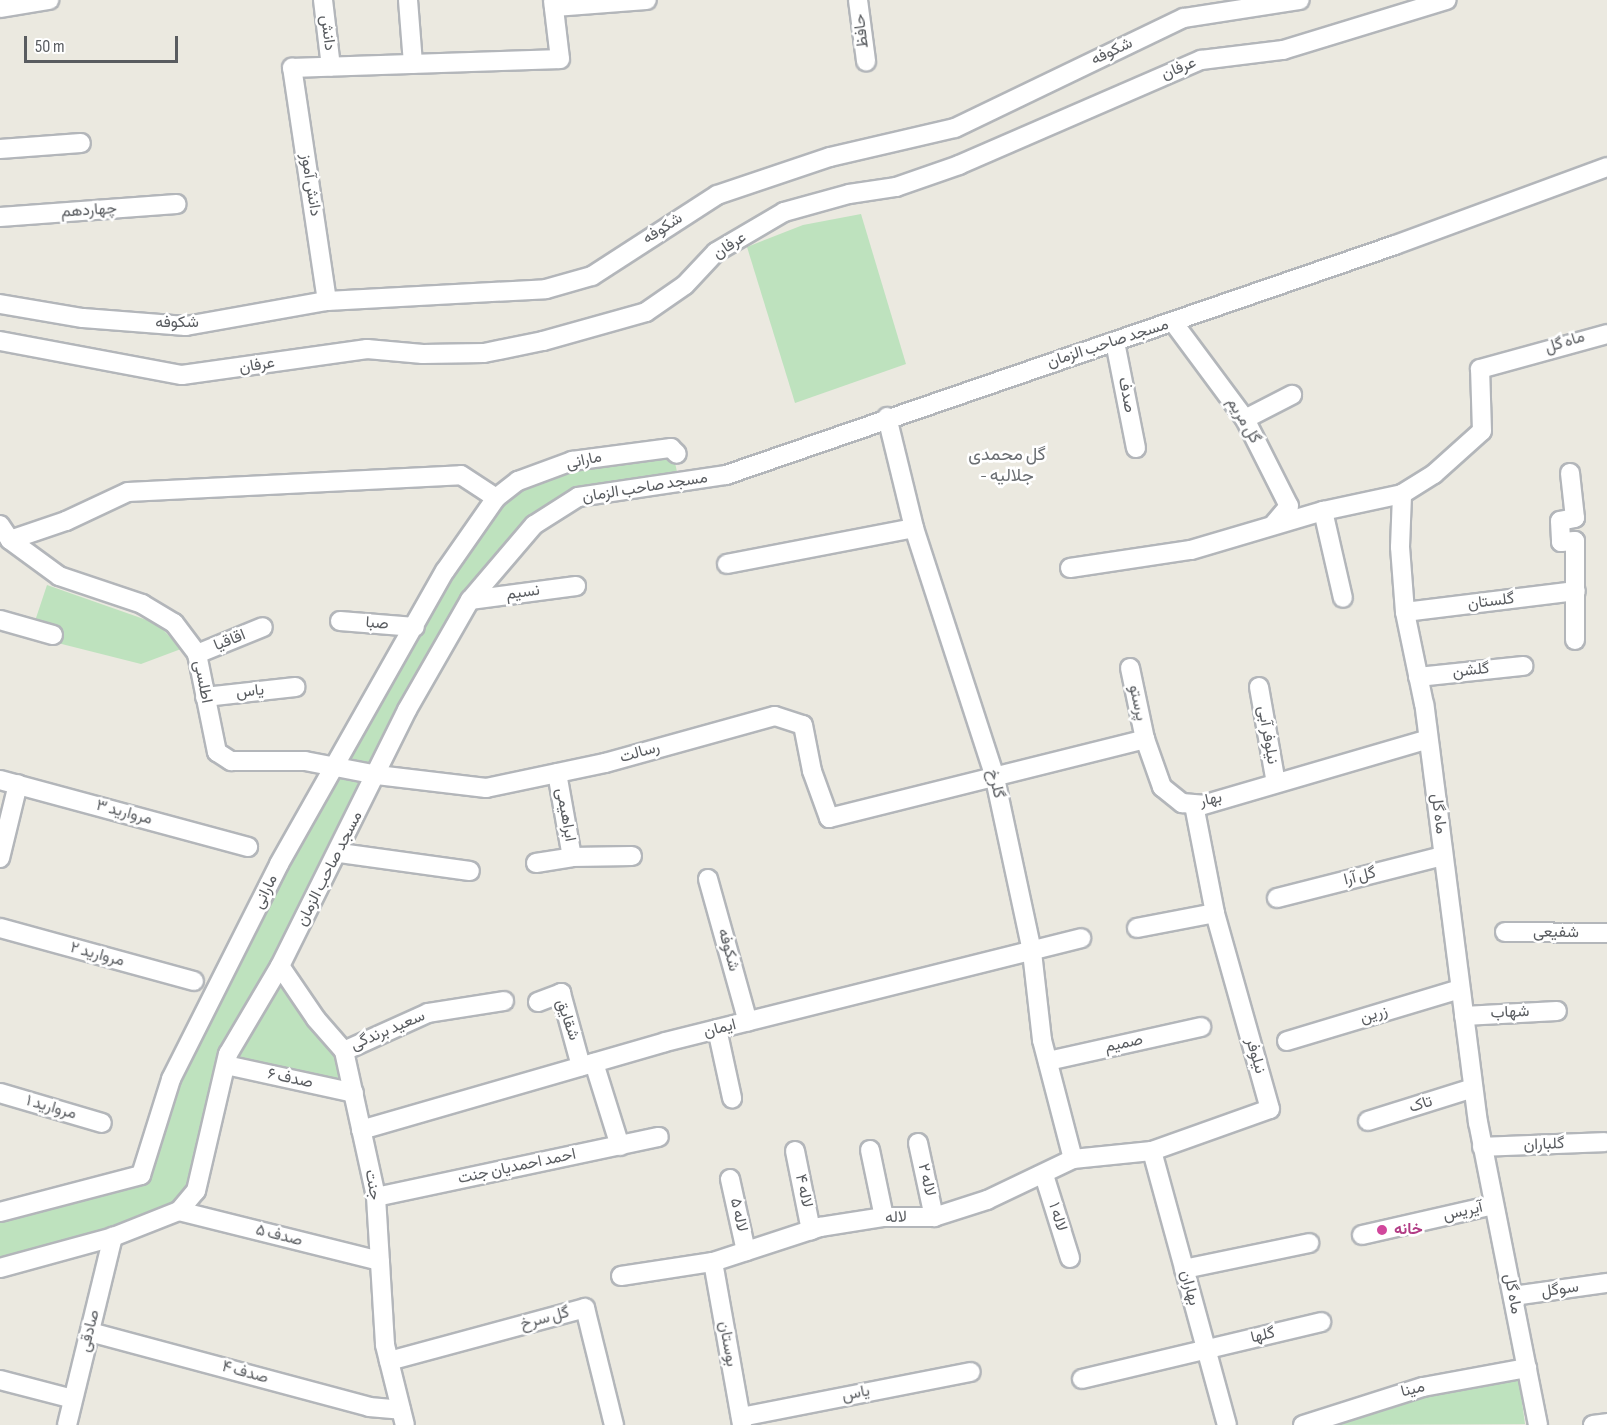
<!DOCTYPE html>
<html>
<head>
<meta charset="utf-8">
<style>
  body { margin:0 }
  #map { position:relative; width:1607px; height:1425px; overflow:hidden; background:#ebe9e0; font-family:"Sofia Sans Condensed",Vazirmatn,sans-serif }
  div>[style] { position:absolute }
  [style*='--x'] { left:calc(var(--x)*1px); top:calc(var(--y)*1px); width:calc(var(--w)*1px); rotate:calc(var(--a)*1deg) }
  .green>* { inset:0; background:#bee2be }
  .roads { filter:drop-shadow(2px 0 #b3b6ba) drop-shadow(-2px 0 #b3b6ba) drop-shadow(0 2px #b3b6ba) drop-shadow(0 -2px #b3b6ba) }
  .minor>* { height:18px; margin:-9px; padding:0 9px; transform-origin:9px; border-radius:9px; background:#fff }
  .dots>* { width:16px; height:16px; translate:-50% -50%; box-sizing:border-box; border:3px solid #fff; border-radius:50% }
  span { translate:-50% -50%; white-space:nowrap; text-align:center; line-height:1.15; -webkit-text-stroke:5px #fff; paint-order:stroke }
  .street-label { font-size:16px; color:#595c60 }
  .hotel-label { font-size:16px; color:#b23c85; font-weight:700 }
  .left { translate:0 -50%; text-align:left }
  .neighbourhood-label { font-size:18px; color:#6a6e72 }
  .scale { position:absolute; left:24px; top:36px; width:154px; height:27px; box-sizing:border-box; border:3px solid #595c60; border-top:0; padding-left:8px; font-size:18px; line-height:21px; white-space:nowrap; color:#595c60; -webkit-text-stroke:4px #fff; paint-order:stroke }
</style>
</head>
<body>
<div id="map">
  <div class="green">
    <div style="clip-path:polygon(861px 214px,906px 364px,795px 403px,747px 247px,803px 225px)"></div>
    <div style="clip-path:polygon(663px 452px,674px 458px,679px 481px,573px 496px,470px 596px,374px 771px,350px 765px,344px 753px,499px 499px,549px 471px)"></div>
    <div style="clip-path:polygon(47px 585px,158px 624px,181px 649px,141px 664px,30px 636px)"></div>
    <div style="clip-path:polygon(337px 770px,371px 777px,228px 1045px,191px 1188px,174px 1206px,114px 1230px,0 1262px,0 1218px,133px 1182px,175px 1082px)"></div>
    <div style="clip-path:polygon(280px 973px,339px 1053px,348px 1087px,232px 1060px)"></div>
    <div style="clip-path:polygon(1519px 1380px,1525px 1424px,1323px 1425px,1472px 1384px)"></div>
  </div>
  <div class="roads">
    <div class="minor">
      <div style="--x:323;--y:0;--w:67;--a:83.2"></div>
      <div style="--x:408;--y:0;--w:64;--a:85.5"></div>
      <div style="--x:858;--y:0;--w:62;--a:82.5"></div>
      <div style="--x:554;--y:7;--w:93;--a:-4.3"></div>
      <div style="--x:0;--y:8;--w:50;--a:-9.3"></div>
      <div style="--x:0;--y:149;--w:81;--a:-4.2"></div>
      <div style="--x:0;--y:217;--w:177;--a:-4.2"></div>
      <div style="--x:327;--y:301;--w:236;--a:-98.5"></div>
      <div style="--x:292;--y:68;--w:268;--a:-1.9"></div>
      <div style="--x:560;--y:59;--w:59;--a:-96.8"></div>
      <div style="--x:0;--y:304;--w:84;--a:9.6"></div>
      <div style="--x:83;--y:318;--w:103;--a:4.4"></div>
      <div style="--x:186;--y:326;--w:143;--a:-10.1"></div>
      <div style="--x:327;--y:301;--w:219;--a:-3.1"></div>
      <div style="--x:546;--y:289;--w:48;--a:-15.8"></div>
      <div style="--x:592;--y:276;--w:149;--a:-32.9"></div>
      <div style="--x:717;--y:195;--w:119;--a:-18.6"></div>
      <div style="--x:830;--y:157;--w:128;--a:-13.1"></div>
      <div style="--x:955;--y:128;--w:254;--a:-25.7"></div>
      <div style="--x:1184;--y:18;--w:117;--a:-8.8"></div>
      <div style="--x:1173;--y:322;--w:121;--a:53.4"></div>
      <div style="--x:1245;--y:419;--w:97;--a:63.2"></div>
      <div style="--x:1289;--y:506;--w:25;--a:130"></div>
      <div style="--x:0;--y:341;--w:185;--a:10.6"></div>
      <div style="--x:182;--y:375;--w:187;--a:-8"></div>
      <div style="--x:367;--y:349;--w:56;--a:5.1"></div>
      <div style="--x:423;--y:354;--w:61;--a:-0.9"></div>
      <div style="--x:484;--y:353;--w:60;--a:-11.5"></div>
      <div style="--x:543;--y:341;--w:107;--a:-15.7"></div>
      <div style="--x:646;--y:312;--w:47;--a:-34.7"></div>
      <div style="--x:685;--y:285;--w:45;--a:-46.8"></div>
      <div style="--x:716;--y:252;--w:79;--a:-30.5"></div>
      <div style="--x:784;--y:212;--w:67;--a:-15.5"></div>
      <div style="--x:849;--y:194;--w:48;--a:-8.5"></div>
      <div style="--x:896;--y:187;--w:67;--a:-19.2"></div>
      <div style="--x:959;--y:165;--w:264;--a:-23.5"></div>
      <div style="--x:1201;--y:60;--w:83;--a:-7"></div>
      <div style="--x:1283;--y:50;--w:171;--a:-17"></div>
      <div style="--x:1115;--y:342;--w:108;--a:78.8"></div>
      <div style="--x:887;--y:417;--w:114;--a:76.3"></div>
      <div style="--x:914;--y:528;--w:259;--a:72"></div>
      <div style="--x:994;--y:774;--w:182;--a:77.9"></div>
      <div style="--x:1032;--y:952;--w:89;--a:83.5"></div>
      <div style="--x:1042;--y:1040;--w:123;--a:75.4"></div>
      <div style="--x:1245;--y:419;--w:53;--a:-27.1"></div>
      <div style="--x:1570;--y:473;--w:45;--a:83.7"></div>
      <div style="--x:1575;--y:518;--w:15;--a:169"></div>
      <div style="--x:1560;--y:521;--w:21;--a:87"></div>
      <div style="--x:1561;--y:542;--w:14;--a:-4"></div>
      <div style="--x:1575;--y:541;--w:99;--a:90"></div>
      <div style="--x:1323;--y:511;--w:89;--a:77.1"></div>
      <div style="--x:0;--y:525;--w:18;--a:56"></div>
      <div style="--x:10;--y:540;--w:61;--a:36.3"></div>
      <div style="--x:59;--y:576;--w:88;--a:18.6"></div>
      <div style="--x:142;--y:604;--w:37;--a:31"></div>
      <div style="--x:174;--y:623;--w:39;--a:53"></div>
      <div style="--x:197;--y:654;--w:100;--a:78.5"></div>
      <div style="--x:217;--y:752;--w:17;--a:33"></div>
      <div style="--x:231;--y:761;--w:74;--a:0"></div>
      <div style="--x:305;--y:761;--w:73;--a:11"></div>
      <div style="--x:377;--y:775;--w:110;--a:6.8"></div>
      <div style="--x:486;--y:788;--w:122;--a:-11.9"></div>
      <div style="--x:605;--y:763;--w:176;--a:-15.5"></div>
      <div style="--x:775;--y:716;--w:29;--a:18"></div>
      <div style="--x:803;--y:725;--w:47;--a:78.9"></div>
      <div style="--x:812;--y:771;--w:50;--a:70.1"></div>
      <div style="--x:829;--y:818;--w:326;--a:-14"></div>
      <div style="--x:10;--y:540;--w:59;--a:-18.7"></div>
      <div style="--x:66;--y:521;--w:68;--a:-25.1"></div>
      <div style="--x:128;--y:492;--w:333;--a:-2.9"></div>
      <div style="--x:461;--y:475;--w:42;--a:33.3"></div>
      <div style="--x:727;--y:564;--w:190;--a:-10.9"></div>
      <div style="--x:1070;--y:568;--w:122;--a:-8.5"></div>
      <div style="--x:1191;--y:550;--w:138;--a:-16.5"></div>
      <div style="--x:1323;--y:511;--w:81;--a:-12.1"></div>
      <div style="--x:470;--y:600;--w:107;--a:-7.5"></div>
      <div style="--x:1405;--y:612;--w:172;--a:-7"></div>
      <div style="--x:0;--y:620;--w:55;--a:15.8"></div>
      <div style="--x:340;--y:621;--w:75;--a:4.6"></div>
      <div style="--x:197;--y:654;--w:71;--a:-22.2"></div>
      <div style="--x:1130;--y:668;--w:73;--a:78.1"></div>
      <div style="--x:1145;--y:739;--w:51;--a:70.5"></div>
      <div style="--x:1162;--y:787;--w:26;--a:39"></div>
      <div style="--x:1182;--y:803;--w:21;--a:5"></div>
      <div style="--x:1203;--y:805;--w:234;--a:-16.3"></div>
      <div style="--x:1418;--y:677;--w:106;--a:-6"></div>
      <div style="--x:1259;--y:687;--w:97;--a:80"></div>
      <div style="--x:205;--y:697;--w:91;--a:-6.3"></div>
      <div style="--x:557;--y:773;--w:85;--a:79.9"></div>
      <div style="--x:0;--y:780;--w:257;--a:15.1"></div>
      <div style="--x:340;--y:853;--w:131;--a:7.9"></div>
      <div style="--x:0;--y:858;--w:76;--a:-76.3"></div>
      <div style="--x:536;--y:863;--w:36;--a:-9"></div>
      <div style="--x:572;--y:857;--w:60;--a:-1"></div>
      <div style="--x:708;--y:879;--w:148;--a:74.4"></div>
      <div style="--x:1277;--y:898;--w:171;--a:-14.2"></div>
      <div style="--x:0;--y:928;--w:201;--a:15.3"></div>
      <div style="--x:1137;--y:928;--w:79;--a:-10.9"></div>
      <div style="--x:1505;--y:932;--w:102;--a:0.6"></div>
      <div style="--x:280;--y:966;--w:64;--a:55.8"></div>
      <div style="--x:316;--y:1019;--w:43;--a:48.8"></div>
      <div style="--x:344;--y:1051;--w:149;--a:77.6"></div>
      <div style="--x:376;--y:1197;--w:148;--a:86.5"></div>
      <div style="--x:385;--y:1345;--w:82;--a:76"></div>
      <div style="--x:538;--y:1002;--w:25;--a:-21"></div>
      <div style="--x:561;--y:993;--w:76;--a:74.7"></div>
      <div style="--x:1464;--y:1016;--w:93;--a:-3.1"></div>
      <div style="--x:717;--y:1029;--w:71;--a:77.7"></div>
      <div style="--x:1287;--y:1041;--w:181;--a:-16.7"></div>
      <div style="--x:344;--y:1051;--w:92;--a:-24.3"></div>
      <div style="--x:428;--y:1013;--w:77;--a:-9"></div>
      <div style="--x:1048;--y:1061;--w:157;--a:-12.5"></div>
      <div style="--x:594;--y:1063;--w:87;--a:72.6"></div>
      <div style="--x:226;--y:1065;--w:131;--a:12.3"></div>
      <div style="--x:0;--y:1093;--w:106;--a:16.4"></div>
      <div style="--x:1368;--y:1121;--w:110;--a:-17.4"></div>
      <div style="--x:361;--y:1130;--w:316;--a:-16.1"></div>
      <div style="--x:665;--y:1042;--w:429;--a:-14"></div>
      <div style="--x:918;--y:1143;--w:76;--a:77.8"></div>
      <div style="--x:1482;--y:1147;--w:123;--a:-2.3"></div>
      <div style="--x:870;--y:1150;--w:68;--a:78.2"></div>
      <div style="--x:795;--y:1151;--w:81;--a:78.6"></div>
      <div style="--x:1152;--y:1151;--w:284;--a:74.7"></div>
      <div style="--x:1044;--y:1175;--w:87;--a:72.6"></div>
      <div style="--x:730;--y:1179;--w:74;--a:77.5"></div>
      <div style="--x:376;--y:1197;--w:289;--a:-12"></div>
      <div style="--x:179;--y:1211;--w:207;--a:14"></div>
      <div style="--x:0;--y:1212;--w:146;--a:-14.7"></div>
      <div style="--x:141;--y:1175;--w:101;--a:-72.6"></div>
      <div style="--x:171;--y:1079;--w:241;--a:-63.3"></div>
      <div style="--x:279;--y:864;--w:337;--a:-60.5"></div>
      <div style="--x:445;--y:571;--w:89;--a:-55.1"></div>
      <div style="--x:496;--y:498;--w:28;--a:-38"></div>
      <div style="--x:518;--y:481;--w:58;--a:-20.3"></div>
      <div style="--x:572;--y:461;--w:100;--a:-7.5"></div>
      <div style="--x:671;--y:448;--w:8;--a:45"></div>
      <div style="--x:1362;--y:1235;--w:135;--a:-12.8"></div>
      <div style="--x:713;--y:1262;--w:166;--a:79.9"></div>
      <div style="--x:0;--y:1268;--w:117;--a:-15.3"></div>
      <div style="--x:113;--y:1237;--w:71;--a:-21.5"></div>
      <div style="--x:179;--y:1211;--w:26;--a:-50"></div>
      <div style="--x:196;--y:1191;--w:141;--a:-76.9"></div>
      <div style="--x:228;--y:1054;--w:102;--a:-59.4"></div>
      <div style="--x:280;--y:966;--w:286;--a:-63.6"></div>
      <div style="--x:407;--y:710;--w:127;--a:-60.2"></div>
      <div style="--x:470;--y:600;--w:99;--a:-49.5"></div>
      <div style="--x:534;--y:525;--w:52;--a:-32.5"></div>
      <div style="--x:578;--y:497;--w:150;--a:-8.5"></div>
      <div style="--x:726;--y:475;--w:707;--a:-18.97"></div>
      <div style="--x:1395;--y:245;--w:226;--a:-20.2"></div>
      <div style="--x:1184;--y:1269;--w:128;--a:-11.7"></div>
      <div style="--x:621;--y:1276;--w:93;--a:-8.7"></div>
      <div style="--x:713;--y:1262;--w:113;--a:-18.1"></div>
      <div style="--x:820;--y:1227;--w:65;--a:-8.9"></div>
      <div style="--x:884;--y:1217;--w:50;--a:0"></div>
      <div style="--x:934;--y:1217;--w:56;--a:-17.8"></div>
      <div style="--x:987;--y:1200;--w:95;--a:-25.5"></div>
      <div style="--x:1073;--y:1159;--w:79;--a:-5.8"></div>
      <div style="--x:1152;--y:1151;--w:125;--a:-19.6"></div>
      <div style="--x:1270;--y:1109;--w:204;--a:-105.7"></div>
      <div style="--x:1215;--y:913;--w:110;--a:-101"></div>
      <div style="--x:1513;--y:1296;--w:95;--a:-7.9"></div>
      <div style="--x:90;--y:1332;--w:289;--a:15"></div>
      <div style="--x:369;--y:1407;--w:32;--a:5"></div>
      <div style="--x:389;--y:1361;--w:203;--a:-15.1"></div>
      <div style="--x:585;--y:1308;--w:121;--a:76.1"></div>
      <div style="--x:1082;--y:1379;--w:246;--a:-13.4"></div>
      <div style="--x:0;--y:1380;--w:75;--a:14.6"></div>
      <div style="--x:741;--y:1417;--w:234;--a:-11.1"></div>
      <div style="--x:67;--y:1425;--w:194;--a:-76.3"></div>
      <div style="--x:1303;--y:1425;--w:126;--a:-17.6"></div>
      <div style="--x:1423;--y:1387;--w:106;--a:-10.4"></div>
      <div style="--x:1538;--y:1425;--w:308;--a:-101.2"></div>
      <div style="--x:1478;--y:1123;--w:422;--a:-97.3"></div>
      <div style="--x:1424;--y:704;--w:94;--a:-101.7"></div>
      <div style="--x:1405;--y:612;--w:65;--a:-94.4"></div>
      <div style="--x:1400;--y:547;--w:53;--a:-87.8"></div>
      <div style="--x:1402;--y:494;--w:38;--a:-32"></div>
      <div style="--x:1434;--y:474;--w:64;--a:-41.9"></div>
      <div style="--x:1482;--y:431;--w:62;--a:-91.8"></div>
      <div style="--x:1480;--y:369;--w:132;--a:-15.4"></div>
      <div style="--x:1593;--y:1425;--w:14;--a:-8"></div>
    </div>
  </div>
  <div class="dots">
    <div style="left:1382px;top:1230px;background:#d1479c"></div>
  </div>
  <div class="street-label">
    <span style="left:862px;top:31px;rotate:-97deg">حافظ</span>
    <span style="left:327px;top:33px;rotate:83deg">دانش</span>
    <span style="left:1112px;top:52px;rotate:-25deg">شکوفه</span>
    <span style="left:1179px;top:69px;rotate:-22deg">عرفان</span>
    <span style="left:310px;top:185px;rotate:81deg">دانش آموز</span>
    <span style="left:89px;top:211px;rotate:-4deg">چهاردهم</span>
    <span style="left:663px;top:229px;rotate:-33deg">شکوفه</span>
    <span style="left:730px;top:246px;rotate:-33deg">عرفان</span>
    <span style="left:177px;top:323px">شکوفه</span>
    <span style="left:1565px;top:343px;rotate:-17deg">ماه گل</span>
    <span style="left:1108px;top:344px;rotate:-18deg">مسجد صاحب الزمان</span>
    <span style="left:257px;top:366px;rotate:-9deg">عرفان</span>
    <span style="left:1126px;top:395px;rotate:79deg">صدف</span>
    <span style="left:1243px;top:421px;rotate:59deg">گل مریم</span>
    <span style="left:584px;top:461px;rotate:-12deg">مارانی</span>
    <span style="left:645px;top:488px;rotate:-9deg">مسجد صاحب الزمان</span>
    <span style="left:523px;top:593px;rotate:-8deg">نسیم</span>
    <span style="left:1491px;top:602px;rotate:-7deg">گلستان</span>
    <span style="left:377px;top:624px;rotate:4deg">صبا</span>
    <span style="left:230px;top:641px;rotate:-22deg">اقاقیا</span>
    <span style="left:1471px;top:671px;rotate:-6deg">گلشن</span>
    <span style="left:202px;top:682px;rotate:79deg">اطلسی</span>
    <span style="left:250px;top:692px;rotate:-6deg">یاس</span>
    <span style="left:1137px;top:703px;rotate:78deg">پرستو</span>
    <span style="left:1267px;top:735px;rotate:80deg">نیلوفر آبی</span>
    <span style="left:640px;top:753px;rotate:-16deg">رسالت</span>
    <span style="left:995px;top:784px;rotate:76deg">گلرخ</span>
    <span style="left:1211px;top:800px;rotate:-12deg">بهار</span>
    <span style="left:124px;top:813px;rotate:15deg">مروارید ۳</span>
    <span style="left:1438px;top:814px;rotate:83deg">ماه گل</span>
    <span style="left:565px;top:815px;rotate:80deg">ابراهیمی</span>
    <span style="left:330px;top:869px;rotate:-63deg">مسجد صاحب الزمان</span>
    <span style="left:1360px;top:877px;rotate:-14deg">گل آرا</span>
    <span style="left:266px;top:892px;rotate:-64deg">مارانی</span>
    <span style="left:1556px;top:933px;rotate:1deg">شفیعی</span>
    <span style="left:728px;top:950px;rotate:75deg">شکوفه</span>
    <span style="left:97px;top:955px;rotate:15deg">مروارید ۲</span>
    <span style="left:1510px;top:1013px;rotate:-3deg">شهاب</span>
    <span style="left:1374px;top:1015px;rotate:-17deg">زرین</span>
    <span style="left:567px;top:1020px;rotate:71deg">شقایق</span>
    <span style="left:720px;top:1029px;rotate:-14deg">ایمان</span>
    <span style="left:388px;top:1031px;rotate:-23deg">سعید برندگی</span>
    <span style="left:1124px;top:1044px;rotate:-12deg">صمیم</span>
    <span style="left:1255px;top:1056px;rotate:74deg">نیلوفر</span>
    <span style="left:290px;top:1079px;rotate:12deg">صدف ۶</span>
    <span style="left:1421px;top:1105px;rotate:-18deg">تاک</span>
    <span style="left:51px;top:1108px;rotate:16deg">مروارید ۱</span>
    <span style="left:1544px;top:1145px;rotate:-2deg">گلباران</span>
    <span style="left:517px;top:1167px;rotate:-12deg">احمد احمدیان جنت</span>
    <span style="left:926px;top:1180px;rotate:77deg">لاله ۲</span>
    <span style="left:372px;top:1185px;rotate:80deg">جنت</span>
    <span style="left:803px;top:1191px;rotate:78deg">لاله ۴</span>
    <span style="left:1463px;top:1212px;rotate:-13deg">آیریس</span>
    <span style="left:738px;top:1215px;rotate:78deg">لاله ۵</span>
    <span style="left:1057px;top:1217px;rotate:73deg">لاله ۱</span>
    <span style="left:896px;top:1218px;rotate:-2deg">لاله</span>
    <span style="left:279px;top:1236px;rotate:14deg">صدف ۵</span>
    <span style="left:1189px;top:1288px;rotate:75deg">بهاران</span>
    <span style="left:1560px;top:1290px;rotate:-8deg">سوگل</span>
    <span style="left:1512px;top:1294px;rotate:79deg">ماه گل</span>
    <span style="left:545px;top:1319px;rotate:-15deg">گل سرخ</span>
    <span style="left:90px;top:1331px;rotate:-76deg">صادقی</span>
    <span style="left:1263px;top:1336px;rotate:-13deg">گلها</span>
    <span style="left:727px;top:1344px;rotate:80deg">بوستان</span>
    <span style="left:245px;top:1373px;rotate:15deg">صدف ۴</span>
    <span style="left:1413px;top:1390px;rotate:-14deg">مینا</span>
    <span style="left:856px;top:1394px;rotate:-11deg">یاس</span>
  </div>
  <div class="hotel-label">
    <span class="left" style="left:1394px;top:1230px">خانه</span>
  </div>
  <div class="neighbourhood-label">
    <span style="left:1007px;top:466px">گل محمدی<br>- جلالیه</span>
  </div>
  <div class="scale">50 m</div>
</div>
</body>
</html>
